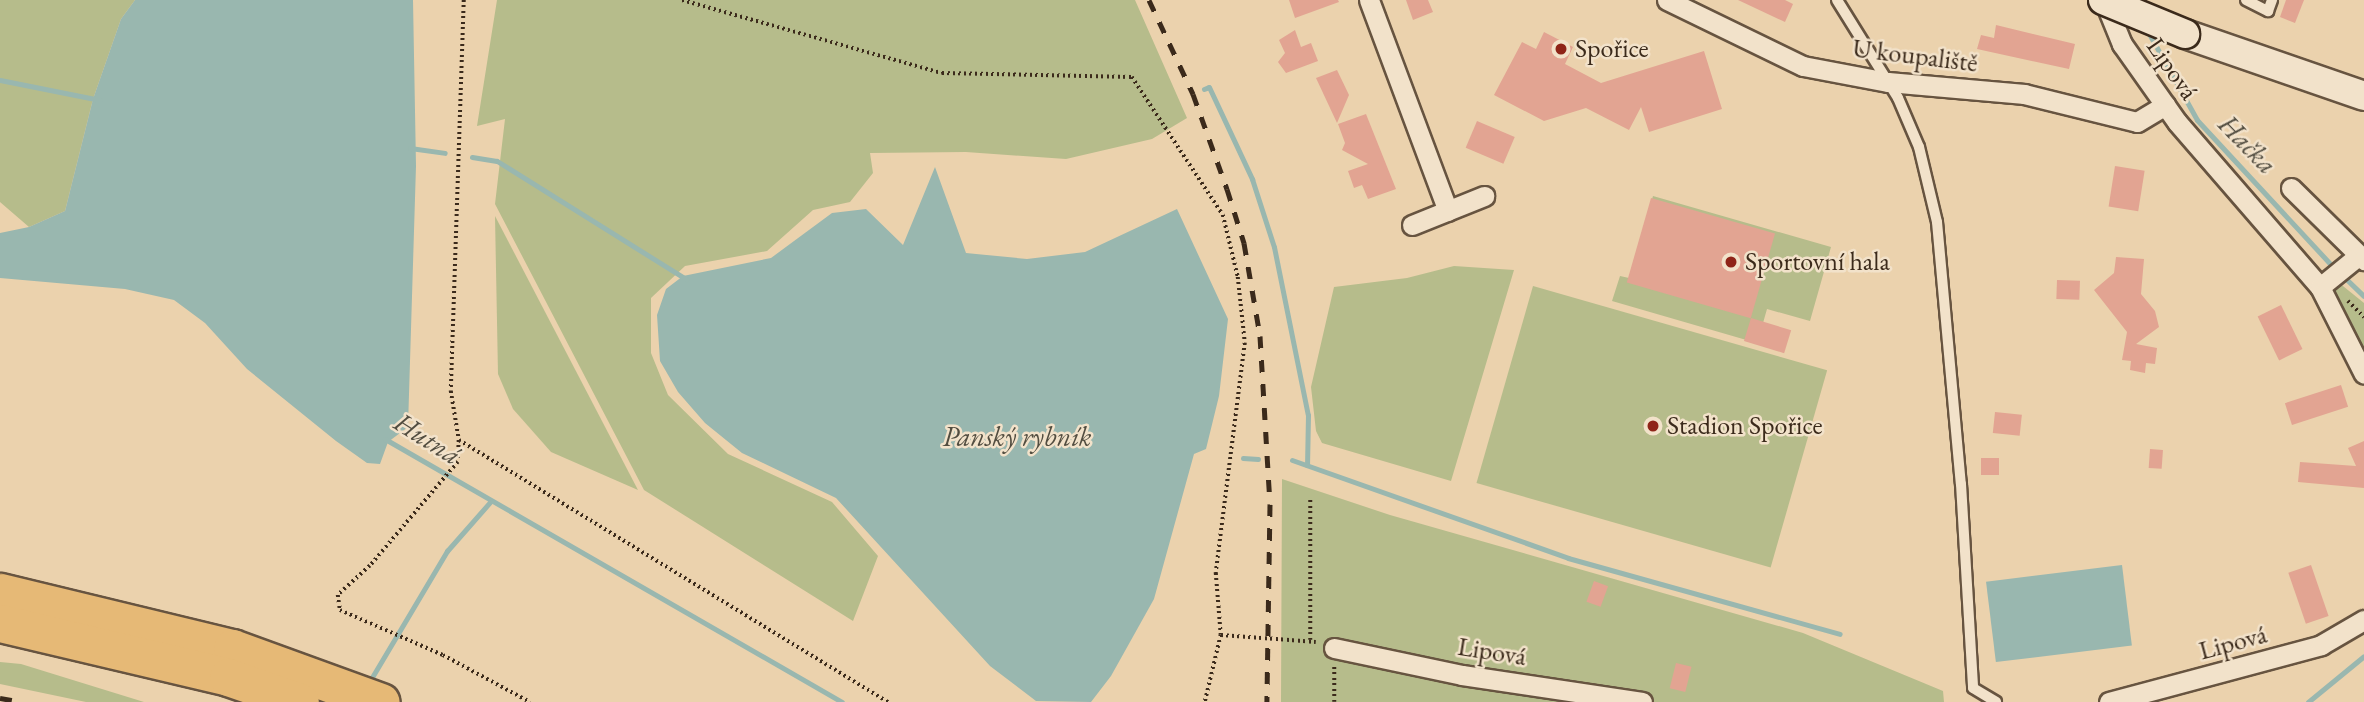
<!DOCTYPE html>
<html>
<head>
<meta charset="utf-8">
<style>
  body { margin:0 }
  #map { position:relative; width:2364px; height:702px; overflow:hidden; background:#ebd2ad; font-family:"EB Garamond",serif }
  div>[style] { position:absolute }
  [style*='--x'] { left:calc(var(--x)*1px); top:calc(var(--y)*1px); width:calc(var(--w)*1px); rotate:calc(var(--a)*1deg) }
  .green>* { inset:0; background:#b6bc8b; transform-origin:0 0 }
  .water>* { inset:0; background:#99b7af; transform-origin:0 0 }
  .stream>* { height:5px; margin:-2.5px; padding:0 2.5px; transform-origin:2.5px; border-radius:2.5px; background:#99b7af }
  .building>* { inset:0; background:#e2a492; transform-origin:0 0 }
  .path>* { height:3.5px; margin-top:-1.75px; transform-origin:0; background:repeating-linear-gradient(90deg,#3b2a1b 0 2px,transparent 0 5.5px) }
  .roads { filter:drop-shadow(2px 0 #675440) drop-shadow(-2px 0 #675440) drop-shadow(0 2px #675440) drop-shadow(0 -2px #675440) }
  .lane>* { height:10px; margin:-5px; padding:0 5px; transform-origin:5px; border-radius:5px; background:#f2e2ca }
  .street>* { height:19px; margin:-9.5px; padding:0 9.5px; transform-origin:9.5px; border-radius:9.5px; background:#f2e2ca }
  .secondary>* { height:28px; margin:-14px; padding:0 14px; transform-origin:14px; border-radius:14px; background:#f2e2ca }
  .highway>* { height:37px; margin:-18.5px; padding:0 18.5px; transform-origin:18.5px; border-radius:18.5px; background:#e6b976 }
  .rail>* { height:5px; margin-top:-2.5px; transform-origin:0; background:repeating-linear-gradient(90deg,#3b2a1b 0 12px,transparent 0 24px) }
  .bridges { filter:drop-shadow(2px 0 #3b2a1b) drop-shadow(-2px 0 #3b2a1b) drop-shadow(0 2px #3b2a1b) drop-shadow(0 -2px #3b2a1b) }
  .secondary-bridge>* { height:28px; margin:-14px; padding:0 14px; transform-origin:14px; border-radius:14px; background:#f2e2ca }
  .dots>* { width:19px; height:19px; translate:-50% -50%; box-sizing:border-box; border:4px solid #f2e2ca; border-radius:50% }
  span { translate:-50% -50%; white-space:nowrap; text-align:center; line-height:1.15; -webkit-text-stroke:5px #f2e2ca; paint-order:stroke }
  .poi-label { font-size:26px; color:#3b2a1b }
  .left { translate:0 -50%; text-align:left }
  .street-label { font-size:26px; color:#3b2a1b }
  .water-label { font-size:28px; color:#524d40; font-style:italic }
</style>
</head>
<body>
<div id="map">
  <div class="green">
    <div style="clip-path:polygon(0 0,135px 0,121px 19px,93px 99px,65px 211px,29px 227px,0 202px)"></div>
    <div style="clip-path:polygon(497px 0,1135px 0,1187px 118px,1152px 139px,1066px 159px,966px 152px,870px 153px,873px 173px,850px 202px,813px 210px,767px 251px,685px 266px,651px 298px,651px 353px,668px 395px,728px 454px,832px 502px,878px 556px,853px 621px,644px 490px,495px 204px,505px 119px,477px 126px)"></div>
    <div style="clip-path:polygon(1653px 196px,1831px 247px,1810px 321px,1767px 309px,1763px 323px,1784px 351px,1612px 301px,1620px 276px,1629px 278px)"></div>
    <div style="clip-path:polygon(495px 216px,638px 490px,551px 452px,513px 409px,498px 374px)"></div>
    <div style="clip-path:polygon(1454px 266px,1514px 270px,1451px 481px,1322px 443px,1316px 431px,1311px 387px,1334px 287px,1407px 278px)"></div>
    <div style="clip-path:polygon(2338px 282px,2364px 303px,2364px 355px,2333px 292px)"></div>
    <div style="left:1533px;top:286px;width:306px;height:205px;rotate:16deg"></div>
    <div style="clip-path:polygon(1282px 479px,1390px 515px,1803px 633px,1943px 691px,1944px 702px,1281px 702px)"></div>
    <div style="clip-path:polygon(0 662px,21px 664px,144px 702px,86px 702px,0 684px)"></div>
  </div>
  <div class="water">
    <div style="clip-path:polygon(135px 0,413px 0,416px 166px,408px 427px,388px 442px,380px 464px,367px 463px,336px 441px,247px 369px,205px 323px,174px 300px,125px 289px,0 278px,0 233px,29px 227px,65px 211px,93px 99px,121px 19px)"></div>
    <div style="clip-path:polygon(935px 167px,966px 253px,1027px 259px,1085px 252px,1177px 209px,1228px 319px,1219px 396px,1206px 449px,1194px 454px,1154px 599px,1111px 676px,1091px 702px,1036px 701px,990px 666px,836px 498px,742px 453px,705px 423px,678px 392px,660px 361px,657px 315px,666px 289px,683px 276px,771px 258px,832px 213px,866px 209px,903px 245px)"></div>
    <div style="left:2122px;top:565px;width:81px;height:137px;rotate:83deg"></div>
  </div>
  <div class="stream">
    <div style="--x:2147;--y:30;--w:103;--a:60.9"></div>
    <div style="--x:2197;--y:120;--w:203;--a:47.2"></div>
    <div style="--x:0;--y:80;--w:102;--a:11.3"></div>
    <div style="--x:1204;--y:89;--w:5;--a:-22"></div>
    <div style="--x:1209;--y:87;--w:102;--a:64.9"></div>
    <div style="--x:1252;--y:179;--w:71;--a:72.1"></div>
    <div style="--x:1274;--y:247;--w:171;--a:78.6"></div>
    <div style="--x:1308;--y:415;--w:50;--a:91.1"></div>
    <div style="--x:410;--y:148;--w:35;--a:8"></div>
    <div style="--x:472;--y:157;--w:25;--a:9"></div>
    <div style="--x:497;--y:161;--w:223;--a:32"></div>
    <div style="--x:2342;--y:275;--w:30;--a:44"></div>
    <div style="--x:385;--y:439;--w:527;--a:29.92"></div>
    <div style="--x:1243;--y:458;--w:15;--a:4"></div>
    <div style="--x:1292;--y:460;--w:293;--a:19.5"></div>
    <div style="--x:1568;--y:558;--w:282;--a:15.6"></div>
    <div style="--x:368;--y:684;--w:155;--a:-59.3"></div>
    <div style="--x:447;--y:551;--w:65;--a:-48.7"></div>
    <div style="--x:2308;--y:702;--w:72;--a:-39.4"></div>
  </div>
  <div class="building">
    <div style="clip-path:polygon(1289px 0,1338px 0,1339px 2px,1295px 18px)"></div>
    <div style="clip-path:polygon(1406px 0,1428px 0,1433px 12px,1413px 20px)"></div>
    <div style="clip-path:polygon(1738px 0,1785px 0,1793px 4px,1785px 22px)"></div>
    <div style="clip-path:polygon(2286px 0,2304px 0,2295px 23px,2280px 17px)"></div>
    <div style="clip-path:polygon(1996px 25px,2075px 44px,2069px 69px,1977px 49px,1981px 35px,1994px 38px)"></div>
    <div style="clip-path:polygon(1295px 30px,1301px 47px,1311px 43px,1318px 61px,1286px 73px,1278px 62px,1285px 53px,1279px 40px)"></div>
    <div style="clip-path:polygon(1544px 32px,1573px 47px,1565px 64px,1601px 83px,1704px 51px,1722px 109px,1649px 132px,1641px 107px,1629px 130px,1586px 108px,1544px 121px,1494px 95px,1522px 42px,1536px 49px)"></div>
    <div style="clip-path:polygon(1337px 70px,1349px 95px,1337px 123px,1316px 78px)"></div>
    <div style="clip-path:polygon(1366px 114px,1396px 189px,1368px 199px,1362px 185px,1354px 188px,1348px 171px,1368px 164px,1342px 150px,1345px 143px,1338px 124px)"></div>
    <div style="left:1477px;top:121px;width:41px;height:29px;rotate:23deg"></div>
    <div style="left:2115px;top:166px;width:30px;height:41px;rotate:9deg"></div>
    <div style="left:1651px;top:198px;width:129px;height:88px;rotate:16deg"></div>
    <div style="clip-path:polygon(2116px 257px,2144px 259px,2141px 294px,2155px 311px,2159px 327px,2136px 344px,2157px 348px,2155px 364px,2146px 363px,2145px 373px,2130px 370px,2131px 361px,2122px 360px,2127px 332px,2094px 290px,2114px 273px)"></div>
    <div style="left:2057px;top:280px;width:23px;height:19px;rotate:2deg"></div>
    <div style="left:2281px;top:305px;width:49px;height:26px;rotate:64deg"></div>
    <div style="left:1751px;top:318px;width:42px;height:24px;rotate:17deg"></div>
    <div style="left:2341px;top:385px;width:23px;height:59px;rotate:72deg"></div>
    <div style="left:1995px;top:412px;width:27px;height:21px;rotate:6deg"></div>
    <div style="clip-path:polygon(2364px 441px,2364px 488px,2298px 482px,2300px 462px,2356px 466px,2348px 448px)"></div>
    <div style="left:2150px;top:449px;width:13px;height:19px;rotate:4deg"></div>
    <div style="left:1981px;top:458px;width:18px;height:17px"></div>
    <div style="left:2311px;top:565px;width:54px;height:24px;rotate:71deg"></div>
    <div style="left:1594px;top:581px;width:15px;height:22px;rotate:20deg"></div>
    <div style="left:1676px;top:663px;width:16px;height:26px;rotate:14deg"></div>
  </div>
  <div class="path">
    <div style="--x:464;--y:0;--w:391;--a:91.9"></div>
    <div style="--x:451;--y:391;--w:50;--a:80.7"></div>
    <div style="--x:459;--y:440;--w:503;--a:31.41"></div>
    <div style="--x:682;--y:0;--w:270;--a:15.7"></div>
    <div style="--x:942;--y:73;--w:190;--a:1.2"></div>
    <div style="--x:1132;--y:77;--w:165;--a:56.6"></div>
    <div style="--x:1223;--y:215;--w:64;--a:76.4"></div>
    <div style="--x:1238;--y:277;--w:66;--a:83.9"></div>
    <div style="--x:1245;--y:343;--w:232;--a:97.2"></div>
    <div style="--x:1216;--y:573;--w:62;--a:85.4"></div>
    <div style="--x:1221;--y:635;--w:69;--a:103.4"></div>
    <div style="--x:2348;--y:301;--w:23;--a:45"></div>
    <div style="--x:459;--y:440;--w:22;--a:93"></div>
    <div style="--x:458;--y:462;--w:136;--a:130.2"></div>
    <div style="--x:370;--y:566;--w:43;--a:137.8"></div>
    <div style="--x:338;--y:595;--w:15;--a:82"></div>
    <div style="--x:340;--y:610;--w:112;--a:23.6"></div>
    <div style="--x:443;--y:655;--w:99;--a:28.4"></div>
    <div style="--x:1221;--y:635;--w:95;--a:4.2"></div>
    <div style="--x:1310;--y:640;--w:140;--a:-90"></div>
    <div style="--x:1334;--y:702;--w:37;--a:-90"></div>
  </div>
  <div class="roads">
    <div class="lane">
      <div style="--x:1837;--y:0;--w:115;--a:58.1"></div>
      <div style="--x:1898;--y:98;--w:53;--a:66.8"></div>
      <div style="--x:1919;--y:147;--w:77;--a:76.5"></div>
      <div style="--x:1937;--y:222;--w:263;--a:84.8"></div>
      <div style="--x:1961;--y:484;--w:204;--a:86.6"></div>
      <div style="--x:1973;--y:688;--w:27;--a:31"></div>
      <div style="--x:2246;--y:0;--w:25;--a:27"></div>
      <div style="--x:2268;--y:11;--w:12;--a:-70"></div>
    </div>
    <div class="street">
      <div style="--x:1369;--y:0;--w:225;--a:69.5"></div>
      <div style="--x:1667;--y:0;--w:151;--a:25.9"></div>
      <div style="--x:1803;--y:66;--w:86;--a:10.7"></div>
      <div style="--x:1888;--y:82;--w:137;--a:5"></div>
      <div style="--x:2024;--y:94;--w:116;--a:13.9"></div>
      <div style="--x:2137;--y:122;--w:33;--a:-31"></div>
      <div style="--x:2104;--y:0;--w:48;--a:67.8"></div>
      <div style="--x:2122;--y:44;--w:95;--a:54.8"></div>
      <div style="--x:2177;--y:122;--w:218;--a:49.1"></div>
      <div style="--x:2320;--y:287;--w:97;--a:63.2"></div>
      <div style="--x:2291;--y:188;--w:103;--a:44.6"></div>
      <div style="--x:1412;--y:225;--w:78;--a:-21.9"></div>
      <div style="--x:2320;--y:287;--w:49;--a:-39.2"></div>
      <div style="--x:1334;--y:648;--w:131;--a:11.9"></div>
      <div style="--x:1462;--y:675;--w:182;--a:8.5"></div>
      <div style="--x:2109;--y:702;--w:220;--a:-15"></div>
      <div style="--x:2321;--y:645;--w:50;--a:-30.2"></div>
    </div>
    <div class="secondary">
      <div style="--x:2185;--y:34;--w:189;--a:19.1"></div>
    </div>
    <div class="highway">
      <div style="--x:0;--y:592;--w:239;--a:13.6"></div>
      <div style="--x:232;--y:648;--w:158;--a:19.9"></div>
      <div style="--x:0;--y:623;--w:234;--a:13.3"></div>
      <div style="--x:228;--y:677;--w:76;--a:19.1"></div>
    </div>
  </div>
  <div class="rail">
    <div style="--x:1149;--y:0;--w:104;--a:64.9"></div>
    <div style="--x:1193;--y:94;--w:101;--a:70.3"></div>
    <div style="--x:1227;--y:189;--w:57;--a:72.5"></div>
    <div style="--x:1244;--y:243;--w:94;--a:80.2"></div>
    <div style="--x:1260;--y:336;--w:168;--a:86.6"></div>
    <div style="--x:1270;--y:504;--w:198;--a:90.9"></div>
    <div style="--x:0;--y:698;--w:22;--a:10"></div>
  </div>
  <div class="bridges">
    <div class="secondary-bridge">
      <div style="--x:2103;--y:0;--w:89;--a:22.5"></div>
    </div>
  </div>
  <div class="dots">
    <div style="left:1561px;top:49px;background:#8f2418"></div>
    <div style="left:1731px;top:262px;background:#8f2418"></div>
    <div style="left:1653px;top:426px;background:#8f2418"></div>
  </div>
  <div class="poi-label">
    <span class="left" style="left:1575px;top:49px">Spořice</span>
    <span class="left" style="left:1745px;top:262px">Sportovní hala</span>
    <span class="left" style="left:1667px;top:426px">Stadion Spořice</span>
  </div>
  <div class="street-label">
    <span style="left:1915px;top:56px;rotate:7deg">U koupaliště</span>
    <span style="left:2172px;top:69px;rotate:55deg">Lipová</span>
    <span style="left:2233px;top:643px;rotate:-15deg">Lipová</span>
    <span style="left:1492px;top:652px;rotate:9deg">Lipová</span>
  </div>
  <div class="water-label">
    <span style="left:2248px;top:144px;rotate:46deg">Hačka</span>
    <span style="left:1017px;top:436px">Panský rybník</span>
    <span style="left:428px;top:438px;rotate:32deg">Hutná</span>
  </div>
</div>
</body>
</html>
